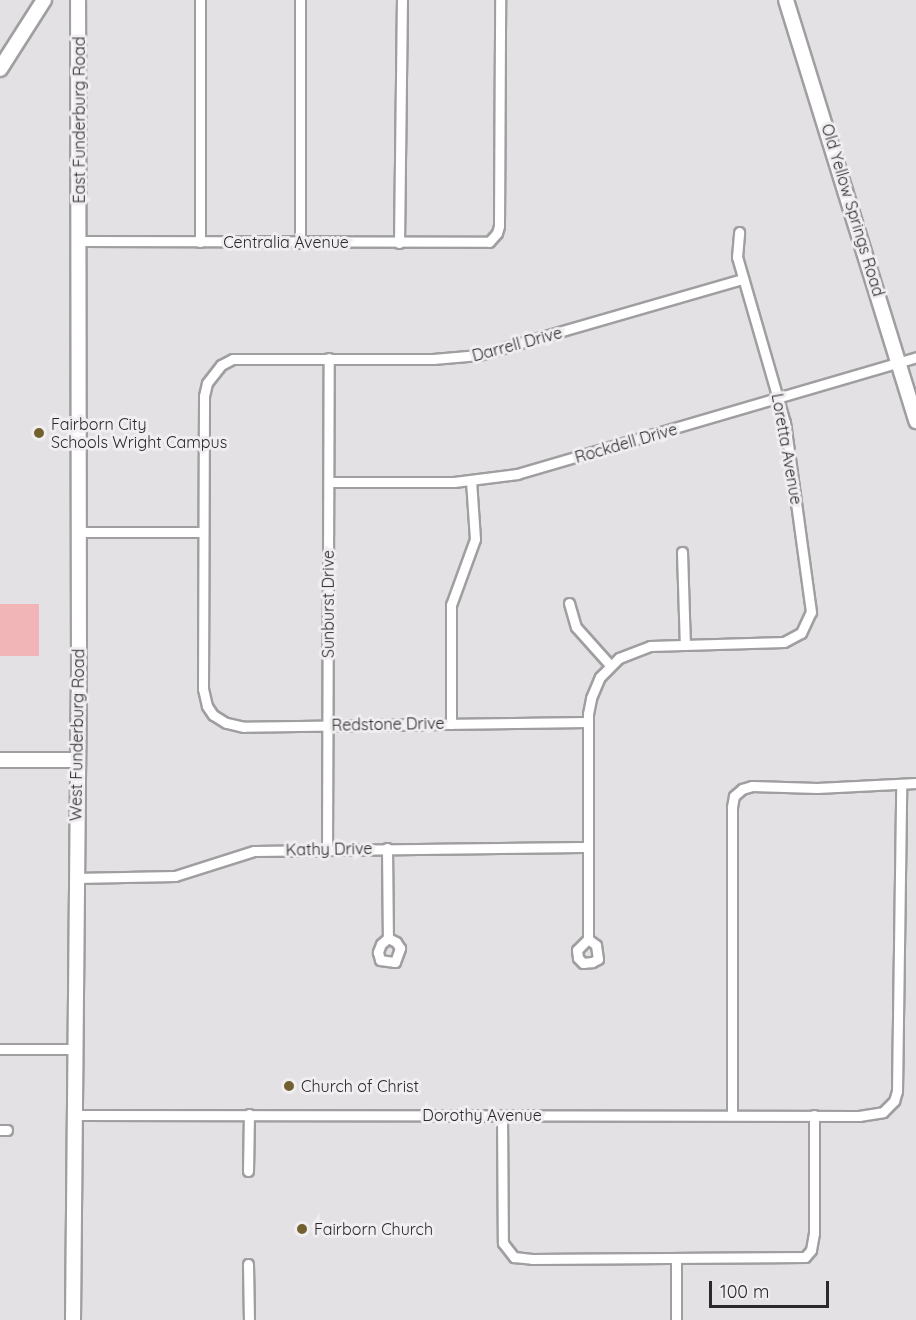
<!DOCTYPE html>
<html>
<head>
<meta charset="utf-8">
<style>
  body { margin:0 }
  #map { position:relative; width:916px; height:1320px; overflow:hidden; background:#e3e1e3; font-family:Quicksand,sans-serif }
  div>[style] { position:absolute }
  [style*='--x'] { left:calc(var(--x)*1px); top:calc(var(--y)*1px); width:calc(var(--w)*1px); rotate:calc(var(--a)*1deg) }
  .green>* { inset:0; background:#f1b4b7; transform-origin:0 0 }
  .roads { filter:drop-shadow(2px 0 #a09ea1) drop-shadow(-2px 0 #a09ea1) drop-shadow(0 2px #a09ea1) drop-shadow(0 -2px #a09ea1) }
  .street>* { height:9px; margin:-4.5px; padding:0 4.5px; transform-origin:4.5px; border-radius:4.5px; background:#fff }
  .secondary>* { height:14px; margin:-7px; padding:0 7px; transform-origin:7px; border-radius:7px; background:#fff }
  .dots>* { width:16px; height:16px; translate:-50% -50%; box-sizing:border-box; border:3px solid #f0eef0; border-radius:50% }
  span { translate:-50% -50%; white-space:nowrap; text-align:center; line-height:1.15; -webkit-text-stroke:6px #f0eef0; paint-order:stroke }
  .street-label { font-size:16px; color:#2b2a2b }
  .poi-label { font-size:16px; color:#2b2a2b }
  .left { translate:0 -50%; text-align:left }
  .scale { position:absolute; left:709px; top:1281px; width:120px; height:27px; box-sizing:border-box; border:3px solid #2b2a2b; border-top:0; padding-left:8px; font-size:18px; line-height:21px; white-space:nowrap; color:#2b2a2b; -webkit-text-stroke:4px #f0eef0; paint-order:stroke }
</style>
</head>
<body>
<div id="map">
  <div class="green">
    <div style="left:0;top:604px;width:39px;height:52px"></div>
  </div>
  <div class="roads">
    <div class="street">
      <div style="--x:79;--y:241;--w:410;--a:0.1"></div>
      <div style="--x:489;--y:242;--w:12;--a:-48"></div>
      <div style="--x:497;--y:233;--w:7;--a:-74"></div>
      <div style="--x:499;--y:226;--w:226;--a:-89.7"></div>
      <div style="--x:200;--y:242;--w:242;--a:-90"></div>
      <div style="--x:300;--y:243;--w:243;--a:-90"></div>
      <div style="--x:399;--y:243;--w:243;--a:-89.3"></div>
      <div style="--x:329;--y:482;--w:125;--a:0"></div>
      <div style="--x:454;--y:482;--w:64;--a:-7.2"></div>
      <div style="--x:517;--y:474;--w:416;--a:-16.3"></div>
      <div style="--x:79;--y:532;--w:124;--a:0"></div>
      <div style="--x:682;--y:552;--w:93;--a:88.2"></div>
      <div style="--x:569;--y:603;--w:25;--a:74"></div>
      <div style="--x:576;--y:627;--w:51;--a:48.2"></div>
      <div style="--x:587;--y:722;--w:343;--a:179.2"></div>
      <div style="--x:244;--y:727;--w:18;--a:-167"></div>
      <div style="--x:226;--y:723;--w:15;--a:-148"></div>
      <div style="--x:213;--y:715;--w:11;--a:-124"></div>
      <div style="--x:207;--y:706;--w:17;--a:-103"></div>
      <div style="--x:203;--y:689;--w:293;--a:-89.8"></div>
      <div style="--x:204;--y:396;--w:13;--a:-77"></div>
      <div style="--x:207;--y:383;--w:23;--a:-52"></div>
      <div style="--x:221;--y:365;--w:13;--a:-27"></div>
      <div style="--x:233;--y:359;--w:200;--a:0"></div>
      <div style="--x:433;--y:359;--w:46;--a:-5"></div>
      <div style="--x:479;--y:355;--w:275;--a:-16.1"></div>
      <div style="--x:451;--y:724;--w:119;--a:-90"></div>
      <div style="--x:451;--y:605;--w:70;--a:-70"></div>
      <div style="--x:475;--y:539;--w:58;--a:-93.9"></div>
      <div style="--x:387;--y:848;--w:90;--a:89.4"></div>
      <div style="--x:388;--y:938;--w:9;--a:139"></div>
      <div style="--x:381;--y:944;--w:9;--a:111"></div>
      <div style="--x:378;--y:952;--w:8;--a:76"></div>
      <div style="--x:380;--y:960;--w:15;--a:8"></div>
      <div style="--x:395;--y:962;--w:15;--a:-70"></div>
      <div style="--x:400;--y:948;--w:7;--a:-124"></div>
      <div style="--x:396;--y:942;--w:9;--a:-153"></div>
      <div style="--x:327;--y:849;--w:491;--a:-89.8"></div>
      <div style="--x:75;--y:878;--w:100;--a:-1.1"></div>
      <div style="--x:175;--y:876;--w:83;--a:-17.6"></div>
      <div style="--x:254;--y:851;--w:333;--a:-0.7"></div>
      <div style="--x:588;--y:939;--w:10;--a:37"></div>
      <div style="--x:596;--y:945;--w:14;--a:82"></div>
      <div style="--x:598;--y:959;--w:7;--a:153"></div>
      <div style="--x:592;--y:962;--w:9;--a:174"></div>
      <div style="--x:583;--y:963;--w:7;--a:-135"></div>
      <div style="--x:578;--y:958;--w:8;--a:-97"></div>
      <div style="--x:577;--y:950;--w:16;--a:-45"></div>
      <div style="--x:588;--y:939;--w:225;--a:-90"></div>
      <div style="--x:588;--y:714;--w:16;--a:-79"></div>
      <div style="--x:591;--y:698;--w:23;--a:-67"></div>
      <div style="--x:600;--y:677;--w:27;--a:-45"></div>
      <div style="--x:619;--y:658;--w:33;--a:-21"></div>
      <div style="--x:650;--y:646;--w:134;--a:-1.7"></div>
      <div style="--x:784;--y:642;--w:19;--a:-28"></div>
      <div style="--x:801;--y:633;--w:23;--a:-65"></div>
      <div style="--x:811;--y:612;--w:191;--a:-97.8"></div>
      <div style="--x:785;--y:423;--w:173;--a:-106.1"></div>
      <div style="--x:737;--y:257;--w:25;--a:-85"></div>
      <div style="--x:0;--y:1049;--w:74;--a:0"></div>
      <div style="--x:73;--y:1115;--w:786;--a:0.07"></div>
      <div style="--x:859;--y:1116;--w:24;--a:-9"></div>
      <div style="--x:883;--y:1112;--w:16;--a:-45"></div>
      <div style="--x:894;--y:1101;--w:10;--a:-73"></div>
      <div style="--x:897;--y:1091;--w:305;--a:-89.2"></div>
      <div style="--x:502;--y:1115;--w:128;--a:89.6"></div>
      <div style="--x:503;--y:1243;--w:18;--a:52"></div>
      <div style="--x:514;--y:1257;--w:18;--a:6"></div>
      <div style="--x:532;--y:1259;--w:273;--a:-0.4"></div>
      <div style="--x:805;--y:1257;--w:9;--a:-49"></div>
      <div style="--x:811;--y:1250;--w:17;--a:-80"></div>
      <div style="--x:814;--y:1233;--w:118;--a:-90"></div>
      <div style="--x:732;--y:1115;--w:308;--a:-90"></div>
      <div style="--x:732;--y:807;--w:11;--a:-80"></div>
      <div style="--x:734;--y:796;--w:11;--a:-41"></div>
      <div style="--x:742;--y:789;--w:10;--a:-17"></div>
      <div style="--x:752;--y:786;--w:65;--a:1.8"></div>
      <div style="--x:817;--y:788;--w:99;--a:-2.9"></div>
      <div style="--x:0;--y:1130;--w:7;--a:0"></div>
      <div style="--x:248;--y:1171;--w:57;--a:-89"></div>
      <div style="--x:248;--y:1264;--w:56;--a:89"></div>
      <div style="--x:676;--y:1320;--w:61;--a:-90"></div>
    </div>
    <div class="secondary">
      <div style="--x:786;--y:0;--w:441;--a:72.8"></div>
      <div style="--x:0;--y:69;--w:82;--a:-57.5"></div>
      <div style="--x:0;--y:760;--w:77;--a:0"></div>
      <div style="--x:73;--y:1320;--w:645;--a:-89.47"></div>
      <div style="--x:79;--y:675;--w:675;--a:-90.08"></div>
    </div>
  </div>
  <div class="dots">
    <div style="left:39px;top:433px;background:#72612f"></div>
    <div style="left:289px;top:1086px;background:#72612f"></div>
    <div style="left:302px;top:1229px;background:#72612f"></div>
  </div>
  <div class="street-label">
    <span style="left:79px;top:120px;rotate:-90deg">East Funderburg Road</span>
    <span style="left:853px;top:210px;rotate:73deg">Old Yellow Springs Road</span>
    <span style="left:286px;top:242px">Centralia Avenue</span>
    <span style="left:517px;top:344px;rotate:-15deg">Darrell Drive</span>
    <span style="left:626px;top:443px;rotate:-16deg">Rockdell Drive</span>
    <span style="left:787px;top:449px;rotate:80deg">Loretta Avenue</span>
    <span style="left:328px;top:604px;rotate:-90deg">Sunburst Drive</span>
    <span style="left:388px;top:724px;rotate:-1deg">Redstone Drive</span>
    <span style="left:77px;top:735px;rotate:-89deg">West Funderburg Road</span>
    <span style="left:329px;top:849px;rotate:-1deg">Kathy Drive</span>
    <span style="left:482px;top:1115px">Dorothy Avenue</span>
  </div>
  <div class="poi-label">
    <span class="left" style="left:51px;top:433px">Fairborn City<br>Schools Wright Campus</span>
    <span class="left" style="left:301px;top:1086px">Church of Christ</span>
    <span class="left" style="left:314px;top:1229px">Fairborn Church</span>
  </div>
  <div class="scale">100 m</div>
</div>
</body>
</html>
